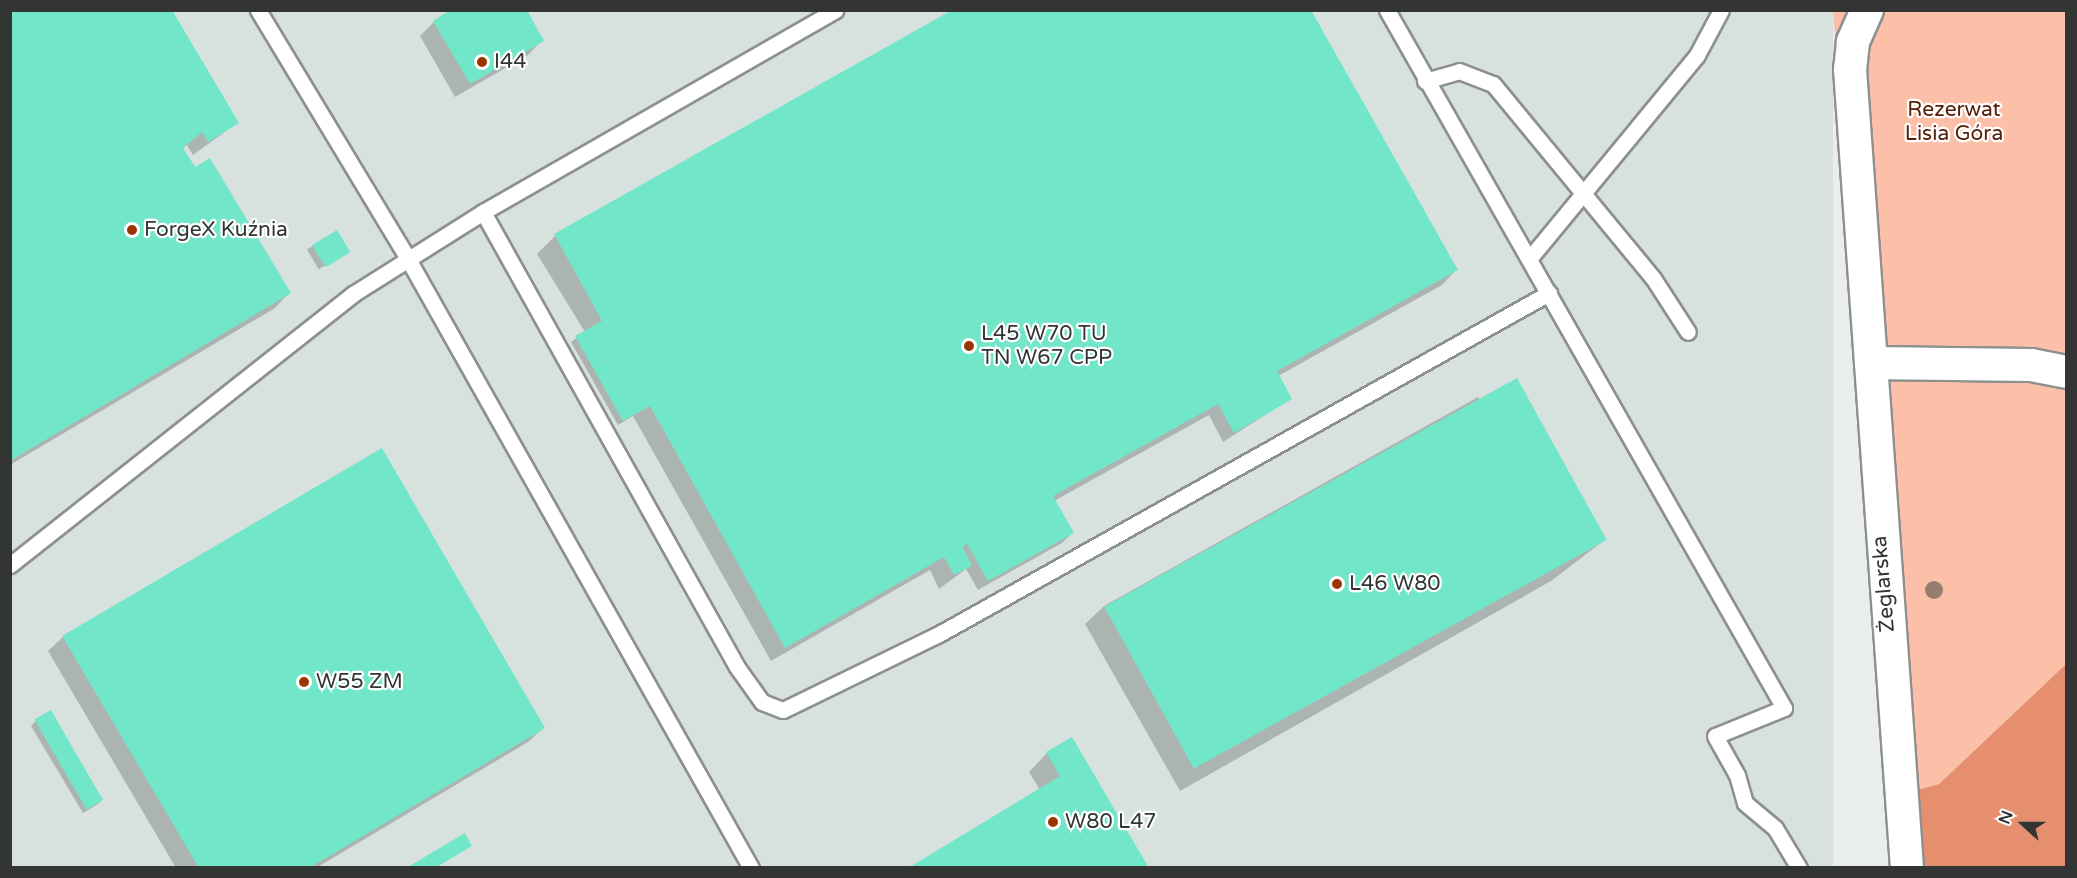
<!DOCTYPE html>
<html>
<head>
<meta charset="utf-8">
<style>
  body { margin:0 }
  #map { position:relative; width:2077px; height:878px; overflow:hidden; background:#e9edeb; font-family:"Varela Round",sans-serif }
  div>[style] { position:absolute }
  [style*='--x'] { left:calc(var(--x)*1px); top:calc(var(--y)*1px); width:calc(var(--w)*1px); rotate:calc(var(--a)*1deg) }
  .built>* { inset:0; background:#d7e2df; transform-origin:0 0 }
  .green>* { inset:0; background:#fcc0a9 }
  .forest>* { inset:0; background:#e58f6f }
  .shadow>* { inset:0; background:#0003; transform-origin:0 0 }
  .building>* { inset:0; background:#72e6c9; transform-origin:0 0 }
  .roads { filter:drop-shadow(2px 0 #8d908f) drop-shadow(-2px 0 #8d908f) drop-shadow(0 2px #8d908f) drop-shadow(0 -2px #8d908f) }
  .service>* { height:15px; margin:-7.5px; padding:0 7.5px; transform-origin:7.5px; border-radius:7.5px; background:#fff }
  .minor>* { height:32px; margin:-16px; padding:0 16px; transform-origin:16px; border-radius:16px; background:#fff }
  .trees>* { width:18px; height:18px; margin:-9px; border-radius:50%; background:#987c6e }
  .dots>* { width:16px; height:16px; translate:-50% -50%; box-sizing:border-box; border:3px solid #fff; border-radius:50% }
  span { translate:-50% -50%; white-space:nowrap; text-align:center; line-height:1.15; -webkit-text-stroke:4.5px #fff; paint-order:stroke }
  .poi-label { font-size:21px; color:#333534 }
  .left { translate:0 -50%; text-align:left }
  .park-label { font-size:21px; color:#552008 }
  .street-label { font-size:21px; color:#333534 }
  .frame { position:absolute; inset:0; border:12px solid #333534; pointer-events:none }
  .north { position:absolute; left:1993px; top:794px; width:60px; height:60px; -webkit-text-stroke:4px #fff; paint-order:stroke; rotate:291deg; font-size:16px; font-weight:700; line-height:24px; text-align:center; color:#333534 }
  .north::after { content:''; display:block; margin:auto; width:21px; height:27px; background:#333534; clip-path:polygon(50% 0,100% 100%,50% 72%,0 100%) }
</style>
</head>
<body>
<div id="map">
  <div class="built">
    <div style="left:10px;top:11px;width:1823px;height:856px"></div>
  </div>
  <div class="green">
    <div style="clip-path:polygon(1833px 11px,2066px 11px,2066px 664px,1939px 784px,1896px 796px)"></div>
  </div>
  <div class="forest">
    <div style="clip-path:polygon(2066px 664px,2066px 867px,1900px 867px,1896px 796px,1939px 784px)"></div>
  </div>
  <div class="shadow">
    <div style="clip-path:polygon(10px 10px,237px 123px,193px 155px,187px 145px,182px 149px,289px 293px,275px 308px,10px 465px)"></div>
    <div style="clip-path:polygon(434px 22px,542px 40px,528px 55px,455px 97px,420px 36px)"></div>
    <div style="left:336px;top:232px;width:23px;height:34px;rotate:59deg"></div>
    <div style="clip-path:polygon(555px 236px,1456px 270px,1442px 285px,1278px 376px,1290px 399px,1223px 442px,1209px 415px,1054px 501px,1072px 533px,1062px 543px,978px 590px,966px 569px,939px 589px,930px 570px,771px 661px,633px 416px,618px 425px,571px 342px,585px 332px,537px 254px)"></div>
    <div style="clip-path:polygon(1478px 397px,1606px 539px,1551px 581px,1180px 791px,1085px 624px,1104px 606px)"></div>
    <div style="clip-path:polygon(63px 637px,543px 728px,528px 742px,316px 868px,176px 868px,48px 651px)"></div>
    <div style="clip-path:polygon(36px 721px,103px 799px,98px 804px,83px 813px,31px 726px)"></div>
    <div style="clip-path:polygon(1047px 753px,1148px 868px,1040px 790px,1029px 772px)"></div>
  </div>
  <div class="building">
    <div style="clip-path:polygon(10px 10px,172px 10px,239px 123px,208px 142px,202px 132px,183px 148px,195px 167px,210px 158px,291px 293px,10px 461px)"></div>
    <div style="clip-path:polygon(450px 10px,527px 10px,544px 41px,470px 84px,433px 21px)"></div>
    <div style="clip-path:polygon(952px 10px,1311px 10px,1458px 270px,1277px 371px,1292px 399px,1234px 433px,1218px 404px,1053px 496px,1074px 533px,988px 581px,967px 544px,963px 547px,972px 566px,954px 575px,944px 557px,785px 648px,650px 406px,623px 421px,575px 336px,602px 321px,554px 234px)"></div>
    <div style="left:337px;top:230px;width:26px;height:29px;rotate:59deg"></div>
    <div style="left:1517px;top:378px;width:185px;height:472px;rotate:61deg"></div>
    <div style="clip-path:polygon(382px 448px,545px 728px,309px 868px,199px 868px,62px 636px)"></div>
    <div style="left:51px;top:710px;width:104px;height:19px;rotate:60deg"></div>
    <div style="clip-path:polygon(1072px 737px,1149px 868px,908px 868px,1060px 776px,1046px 752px)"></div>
    <div style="clip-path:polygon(465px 833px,472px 846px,435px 868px,406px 868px)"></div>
  </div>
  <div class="roads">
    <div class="service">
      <div style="--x:258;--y:10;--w:291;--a:58.9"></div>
      <div style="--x:408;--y:259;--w:699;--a:60.61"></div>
      <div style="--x:1387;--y:10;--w:803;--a:60.37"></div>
      <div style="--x:1784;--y:708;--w:74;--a:157.9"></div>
      <div style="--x:1715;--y:736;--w:45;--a:60.6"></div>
      <div style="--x:1737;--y:775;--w:29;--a:74"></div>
      <div style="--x:1745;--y:803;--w:39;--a:40"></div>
      <div style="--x:1775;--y:828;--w:47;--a:59"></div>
      <div style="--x:1425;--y:81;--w:35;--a:-16"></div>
      <div style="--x:1459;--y:71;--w:36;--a:21"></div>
      <div style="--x:1493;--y:84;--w:251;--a:50.5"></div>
      <div style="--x:1653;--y:278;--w:64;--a:57.1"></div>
      <div style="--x:483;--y:212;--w:521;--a:60.83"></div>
      <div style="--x:737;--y:667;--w:43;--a:54.5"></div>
      <div style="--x:762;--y:702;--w:22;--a:21"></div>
      <div style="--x:783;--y:710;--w:174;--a:-26"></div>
      <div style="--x:939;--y:634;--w:699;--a:-29.21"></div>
      <div style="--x:1529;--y:259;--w:264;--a:-50.5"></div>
      <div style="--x:1697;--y:55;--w:51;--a:-61.9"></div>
      <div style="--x:10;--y:565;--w:437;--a:-38.3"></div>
      <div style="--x:353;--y:294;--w:154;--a:-32.2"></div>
      <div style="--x:483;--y:212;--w:406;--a:-29.8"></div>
    </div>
    <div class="minor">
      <div style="--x:1867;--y:10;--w:35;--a:114"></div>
      <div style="--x:1853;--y:42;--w:27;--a:96"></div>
      <div style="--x:1850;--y:69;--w:801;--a:85.92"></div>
      <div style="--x:1871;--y:363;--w:160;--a:0.7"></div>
      <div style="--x:2031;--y:365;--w:36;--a:11"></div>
    </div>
  </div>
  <div class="trees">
    <div style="left:1934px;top:590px"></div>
  </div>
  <div class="dots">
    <div style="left:482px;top:62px;background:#993500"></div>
    <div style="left:132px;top:230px;background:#993500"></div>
    <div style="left:969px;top:346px;background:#993500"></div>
    <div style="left:1337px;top:584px;background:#993500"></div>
    <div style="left:304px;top:682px;background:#993500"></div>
    <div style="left:1053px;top:822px;background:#993500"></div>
  </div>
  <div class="poi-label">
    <span class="left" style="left:494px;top:62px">I44</span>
    <span class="left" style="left:144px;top:230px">ForgeX Kuźnia</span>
    <span class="left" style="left:981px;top:346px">L45 W70 TU<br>TN W67 CPP</span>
    <span class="left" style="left:1349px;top:584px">L46 W80</span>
    <span class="left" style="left:316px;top:682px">W55 ZM</span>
    <span class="left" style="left:1065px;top:822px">W80 L47</span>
  </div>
  <div class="park-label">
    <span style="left:1954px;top:122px">Rezerwat<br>Lisia Góra</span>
  </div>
  <div class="street-label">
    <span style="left:1884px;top:584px;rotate:-95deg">Żeglarska</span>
  </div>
  <div class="frame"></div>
  <div class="north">N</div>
</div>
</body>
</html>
